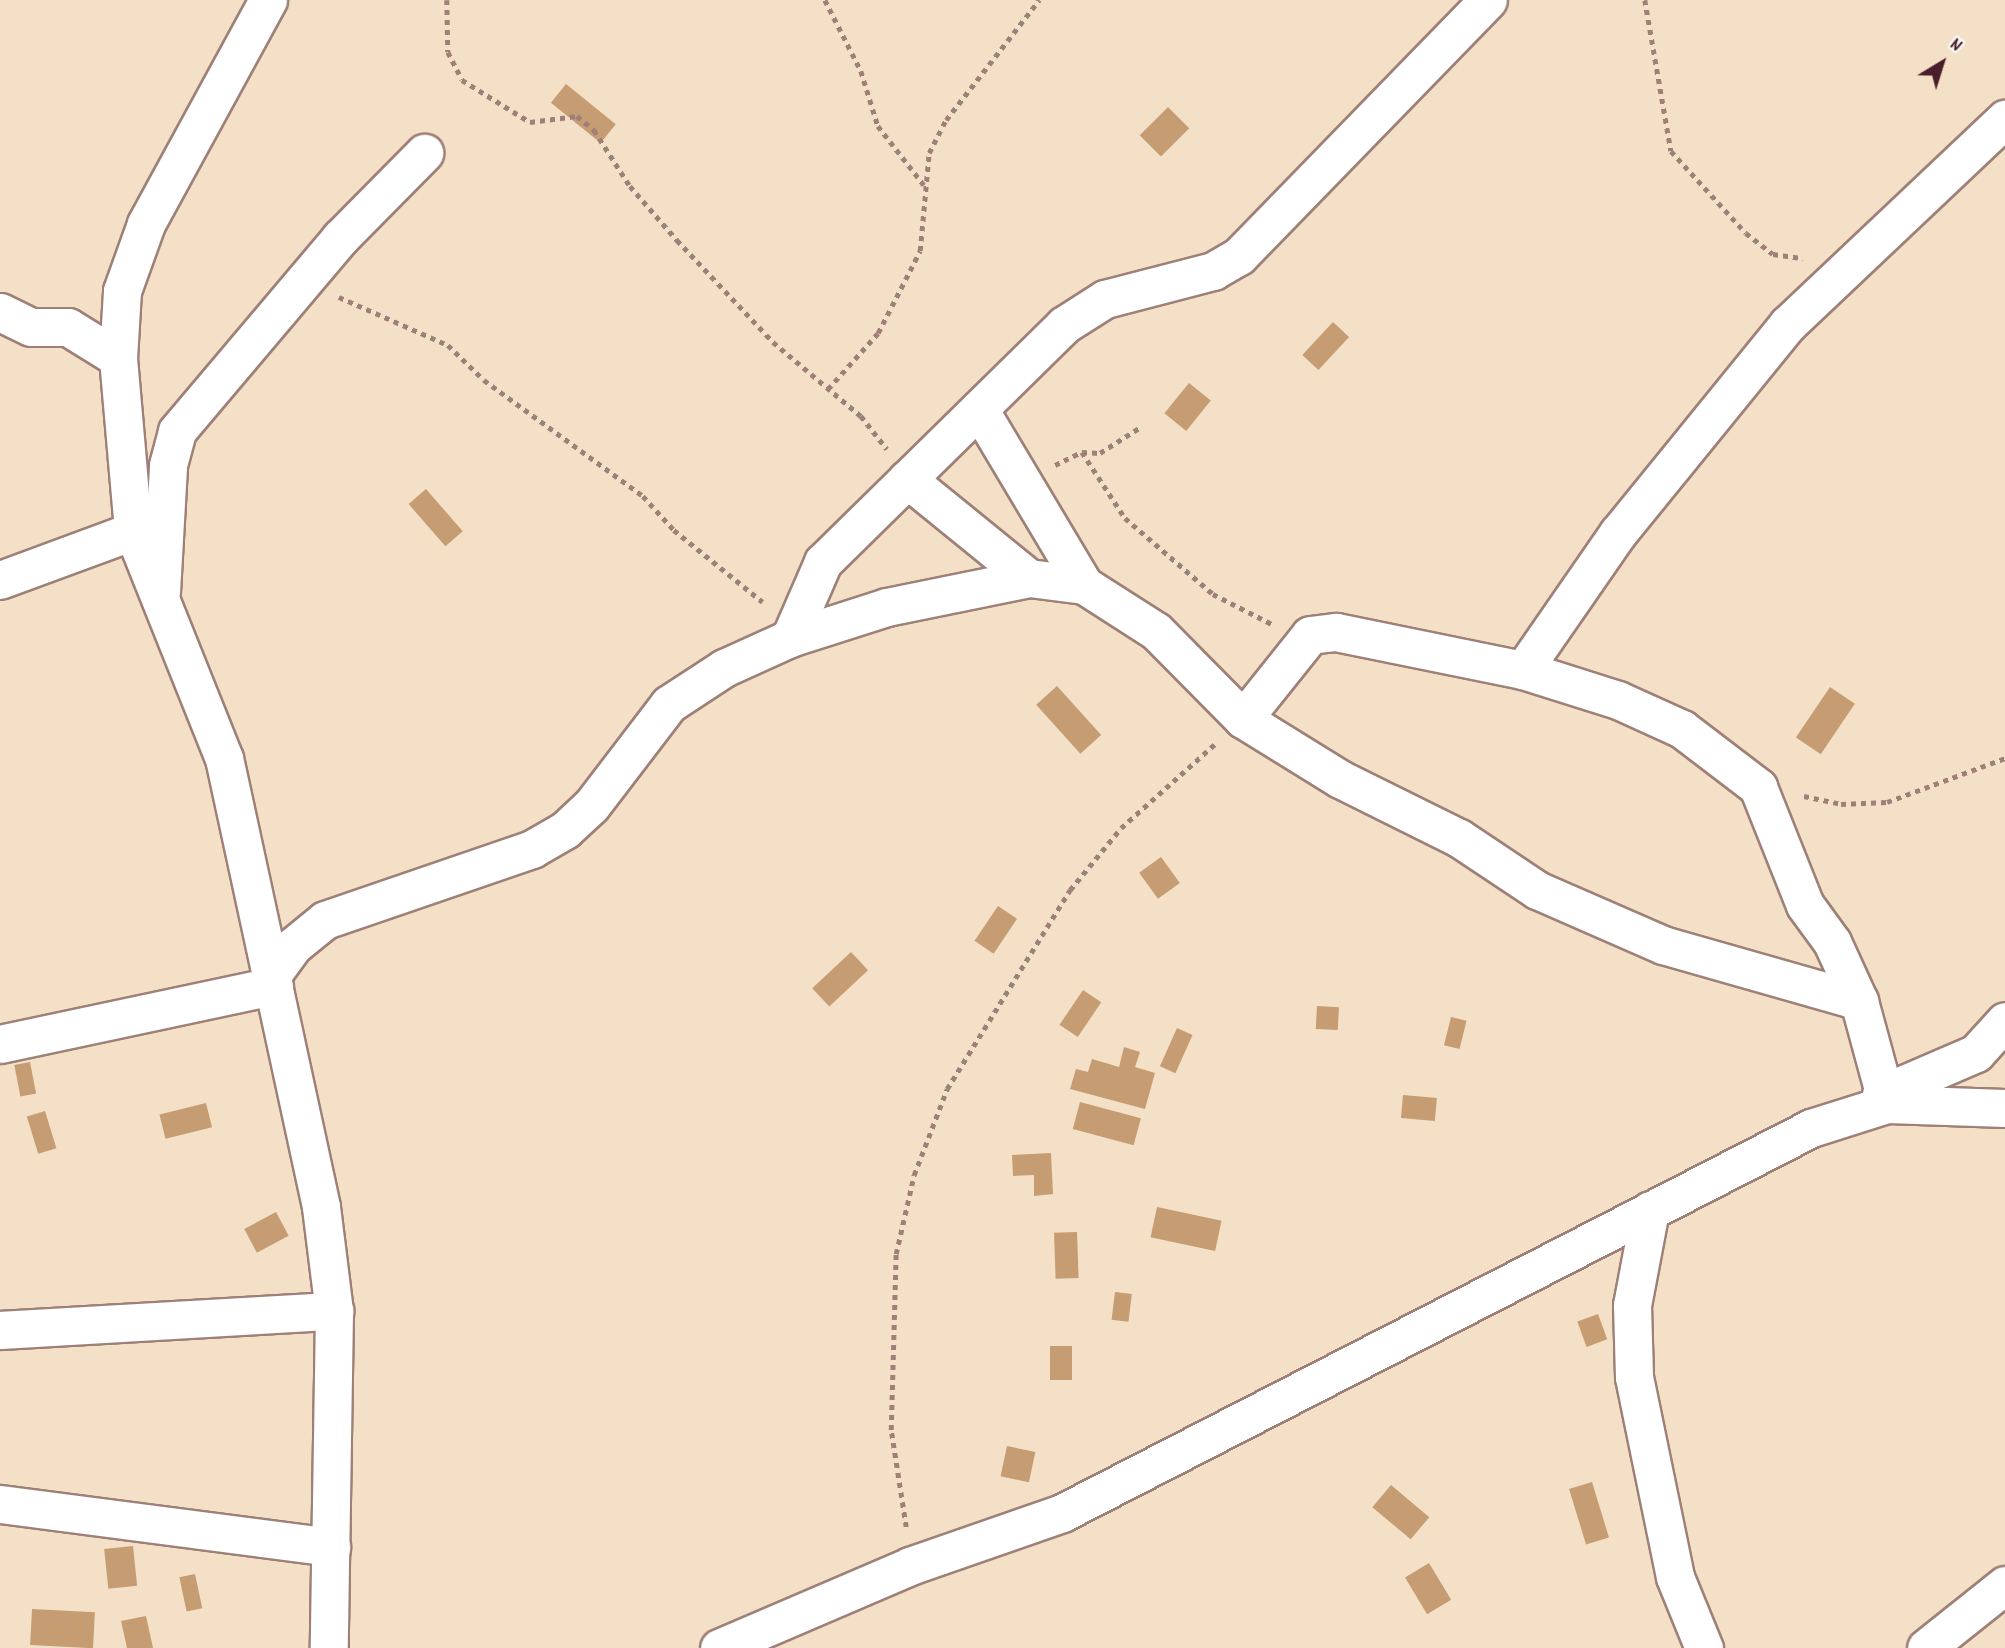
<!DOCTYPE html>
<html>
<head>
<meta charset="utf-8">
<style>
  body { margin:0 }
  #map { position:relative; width:2005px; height:1648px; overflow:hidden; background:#f3e0c6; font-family:Dekko,sans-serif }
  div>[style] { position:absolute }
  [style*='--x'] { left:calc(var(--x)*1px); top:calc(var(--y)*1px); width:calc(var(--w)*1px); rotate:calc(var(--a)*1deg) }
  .building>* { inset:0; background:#c69d72; transform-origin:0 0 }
  .path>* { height:4.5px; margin-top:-2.25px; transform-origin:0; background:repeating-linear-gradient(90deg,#9e8078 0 5px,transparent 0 10px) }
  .roads { filter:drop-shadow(2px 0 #9e8078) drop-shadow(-2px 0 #9e8078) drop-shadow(0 2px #9e8078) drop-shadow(0 -2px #9e8078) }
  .street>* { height:37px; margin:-18.5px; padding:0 18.5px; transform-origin:18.5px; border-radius:18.5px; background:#fff }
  span { translate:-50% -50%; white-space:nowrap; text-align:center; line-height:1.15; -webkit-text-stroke:6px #f6f6f2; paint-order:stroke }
  .north { position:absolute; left:1907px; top:28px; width:70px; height:70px; -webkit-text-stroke:5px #f6f6f2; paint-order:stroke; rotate:38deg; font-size:19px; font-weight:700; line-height:28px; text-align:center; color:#4a1f2b }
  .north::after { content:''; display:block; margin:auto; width:24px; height:32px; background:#4a1f2b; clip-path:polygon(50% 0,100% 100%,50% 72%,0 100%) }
</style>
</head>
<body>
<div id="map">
  <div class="building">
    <div style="left:566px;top:84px;width:64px;height:24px;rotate:39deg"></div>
    <div style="left:1168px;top:107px;width:30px;height:40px;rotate:45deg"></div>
    <div style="left:1333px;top:322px;width:22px;height:45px;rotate:43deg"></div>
    <div style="left:1189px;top:383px;width:28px;height:39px;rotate:39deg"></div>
    <div style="left:426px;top:489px;width:56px;height:23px;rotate:49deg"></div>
    <div style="left:1057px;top:686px;width:66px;height:28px;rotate:48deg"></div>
    <div style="left:1830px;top:687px;width:30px;height:61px;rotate:34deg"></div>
    <div style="left:1161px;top:857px;width:32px;height:27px;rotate:54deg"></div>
    <div style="left:998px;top:906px;width:23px;height:42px;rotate:34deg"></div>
    <div style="left:851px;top:952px;width:25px;height:53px;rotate:47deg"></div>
    <div style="left:1083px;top:990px;width:22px;height:42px;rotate:34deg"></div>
    <div style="left:1317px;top:1006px;width:22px;height:23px;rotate:3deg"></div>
    <div style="left:1451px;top:1017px;width:16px;height:29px;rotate:14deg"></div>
    <div style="left:1177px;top:1028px;width:17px;height:42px;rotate:24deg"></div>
    <div style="clip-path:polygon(1124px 1047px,1140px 1052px,1135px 1067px,1155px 1073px,1145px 1109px,1070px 1089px,1076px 1069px,1088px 1072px,1092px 1059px,1119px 1067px)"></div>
    <div style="left:30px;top:1062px;width:32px;height:16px;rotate:79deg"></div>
    <div style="left:1403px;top:1095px;width:34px;height:23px;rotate:5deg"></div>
    <div style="left:1080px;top:1102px;width:63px;height:28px;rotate:15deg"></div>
    <div style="left:206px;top:1103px;width:25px;height:48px;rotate:76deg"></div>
    <div style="left:45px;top:1111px;width:39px;height:19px;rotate:73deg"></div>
    <div style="clip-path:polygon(1051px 1153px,1053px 1194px,1034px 1196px,1034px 1175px,1013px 1176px,1012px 1155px)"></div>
    <div style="left:1157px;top:1207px;width:66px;height:31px;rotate:12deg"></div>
    <div style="left:276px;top:1212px;width:27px;height:36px;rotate:62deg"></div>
    <div style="left:1077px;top:1232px;width:46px;height:23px;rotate:88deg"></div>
    <div style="left:1115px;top:1292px;width:17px;height:28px;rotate:7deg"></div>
    <div style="left:1598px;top:1314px;width:27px;height:22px;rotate:70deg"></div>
    <div style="left:1050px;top:1346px;width:22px;height:34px"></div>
    <div style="left:1007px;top:1446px;width:29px;height:31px;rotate:12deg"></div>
    <div style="left:1592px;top:1482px;width:58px;height:24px;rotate:73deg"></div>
    <div style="left:1391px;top:1485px;width:50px;height:29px;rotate:40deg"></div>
    <div style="left:133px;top:1546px;width:40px;height:29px;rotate:84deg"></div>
    <div style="left:1429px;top:1563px;width:43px;height:28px;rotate:59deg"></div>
    <div style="left:195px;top:1574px;width:35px;height:16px;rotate:78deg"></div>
    <div style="left:32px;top:1609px;width:63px;height:36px;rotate:3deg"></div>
    <div style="clip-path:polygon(146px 1616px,153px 1648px,127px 1648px,121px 1621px)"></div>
  </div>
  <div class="path">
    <div style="--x:447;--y:0;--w:52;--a:88.9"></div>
    <div style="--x:448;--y:52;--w:31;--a:63"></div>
    <div style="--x:462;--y:80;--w:80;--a:31.7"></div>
    <div style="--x:530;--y:122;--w:47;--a:-7.3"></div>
    <div style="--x:577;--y:116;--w:22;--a:39"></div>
    <div style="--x:594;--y:130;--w:67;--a:57.3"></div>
    <div style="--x:630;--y:186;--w:72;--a:49"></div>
    <div style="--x:677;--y:240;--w:140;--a:46.7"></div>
    <div style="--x:773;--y:342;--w:115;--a:40.1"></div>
    <div style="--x:861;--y:416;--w:42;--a:51.8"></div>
    <div style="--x:825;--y:0;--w:80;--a:63.1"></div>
    <div style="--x:861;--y:71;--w:58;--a:72.8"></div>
    <div style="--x:878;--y:126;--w:75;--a:52.1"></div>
    <div style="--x:1645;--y:0;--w:153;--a:80.2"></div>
    <div style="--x:1671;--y:151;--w:111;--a:47.6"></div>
    <div style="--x:1746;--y:233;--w:34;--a:38"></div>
    <div style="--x:1773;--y:254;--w:30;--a:8"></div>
    <div style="--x:339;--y:297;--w:119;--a:23.8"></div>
    <div style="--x:448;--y:345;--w:50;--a:44.2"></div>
    <div style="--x:484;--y:380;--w:197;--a:36.1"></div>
    <div style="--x:643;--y:496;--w:46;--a:47.6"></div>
    <div style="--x:674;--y:530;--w:114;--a:39"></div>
    <div style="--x:828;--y:389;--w:75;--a:-48.2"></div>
    <div style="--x:878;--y:333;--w:92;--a:-62.9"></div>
    <div style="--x:920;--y:251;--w:98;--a:-84.8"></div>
    <div style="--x:929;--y:153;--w:37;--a:-63"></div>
    <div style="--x:946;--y:120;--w:152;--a:-52.2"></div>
    <div style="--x:1082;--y:452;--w:79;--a:56.9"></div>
    <div style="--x:1125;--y:518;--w:116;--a:40.8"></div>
    <div style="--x:1213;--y:594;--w:66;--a:27"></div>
    <div style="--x:1055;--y:465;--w:30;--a:-26"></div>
    <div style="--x:1082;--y:452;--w:18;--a:3"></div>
    <div style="--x:1100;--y:453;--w:46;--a:-32.7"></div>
    <div style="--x:1804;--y:796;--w:38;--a:12"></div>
    <div style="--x:1841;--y:804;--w:46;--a:-2.5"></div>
    <div style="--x:1887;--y:802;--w:126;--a:-20.4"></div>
    <div style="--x:906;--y:1527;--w:98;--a:-98.8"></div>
    <div style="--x:891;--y:1430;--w:176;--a:-88.4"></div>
    <div style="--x:896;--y:1254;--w:81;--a:-77.2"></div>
    <div style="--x:914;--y:1175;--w:92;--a:-69"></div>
    <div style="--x:947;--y:1089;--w:234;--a:-58.3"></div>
    <div style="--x:1070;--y:890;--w:80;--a:-50.6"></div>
    <div style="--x:1121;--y:828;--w:126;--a:-41.8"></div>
  </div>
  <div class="roads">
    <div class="street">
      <div style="--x:268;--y:0;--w:255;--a:118.6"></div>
      <div style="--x:146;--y:224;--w:71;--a:109.7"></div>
      <div style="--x:122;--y:291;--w:67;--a:93.4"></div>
      <div style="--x:118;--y:358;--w:174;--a:85"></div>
      <div style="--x:133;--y:531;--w:245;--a:68.2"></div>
      <div style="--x:224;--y:758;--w:459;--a:77.8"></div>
      <div style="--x:321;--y:1207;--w:105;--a:82.9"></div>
      <div style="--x:334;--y:1311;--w:337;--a:90.9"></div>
      <div style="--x:0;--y:312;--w:34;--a:26"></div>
      <div style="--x:31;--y:327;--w:37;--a:0"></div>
      <div style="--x:68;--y:327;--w:59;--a:31.8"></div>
      <div style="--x:979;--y:409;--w:205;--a:59.2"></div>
      <div style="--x:907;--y:479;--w:157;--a:39.1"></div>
      <div style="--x:1029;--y:578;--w:55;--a:7.3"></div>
      <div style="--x:1084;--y:585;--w:85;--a:32.6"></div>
      <div style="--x:1156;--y:631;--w:124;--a:45.3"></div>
      <div style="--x:1243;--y:719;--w:114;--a:31.7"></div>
      <div style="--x:1340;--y:779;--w:133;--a:26.4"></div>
      <div style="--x:1459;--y:838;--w:94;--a:33.7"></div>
      <div style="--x:1537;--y:890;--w:137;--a:23.6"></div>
      <div style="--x:1663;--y:945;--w:204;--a:15.9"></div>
      <div style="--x:0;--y:580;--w:142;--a:-20.2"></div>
      <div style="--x:161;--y:592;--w:127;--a:-86.8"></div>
      <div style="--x:168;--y:465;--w:35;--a:-75"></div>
      <div style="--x:177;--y:431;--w:253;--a:-49.8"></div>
      <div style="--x:340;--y:238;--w:120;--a:-45.3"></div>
      <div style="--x:790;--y:638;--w:83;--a:-66.5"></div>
      <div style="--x:823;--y:562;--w:338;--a:-44.5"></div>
      <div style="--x:1064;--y:325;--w:49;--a:-32.4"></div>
      <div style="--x:1105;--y:299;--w:112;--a:-14.5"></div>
      <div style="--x:1213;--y:271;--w:30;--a:-30"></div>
      <div style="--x:1239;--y:256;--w:357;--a:-45.8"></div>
      <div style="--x:1523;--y:670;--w:167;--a:-55.3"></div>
      <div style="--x:1618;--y:533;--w:269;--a:-50.9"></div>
      <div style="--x:1788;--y:324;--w:299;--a:-43.4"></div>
      <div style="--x:1243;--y:719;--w:107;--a:-51.4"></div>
      <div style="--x:1310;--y:635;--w:26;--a:-7"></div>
      <div style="--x:1336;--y:632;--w:191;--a:11.5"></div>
      <div style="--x:1523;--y:670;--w:100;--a:17.5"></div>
      <div style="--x:1618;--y:700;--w:70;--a:24.4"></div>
      <div style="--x:1682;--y:729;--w:96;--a:37.3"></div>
      <div style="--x:1758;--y:787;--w:127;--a:68.3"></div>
      <div style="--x:1805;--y:905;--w:46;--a:53.9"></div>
      <div style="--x:1832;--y:942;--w:65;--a:65.4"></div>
      <div style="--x:1859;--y:1001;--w:107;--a:74.8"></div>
      <div style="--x:272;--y:975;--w:36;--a:-54"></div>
      <div style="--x:293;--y:946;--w:41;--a:-39.1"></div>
      <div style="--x:325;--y:920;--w:219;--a:-18.9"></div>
      <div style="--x:532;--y:849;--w:38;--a:-30"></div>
      <div style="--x:565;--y:830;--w:35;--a:-43"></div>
      <div style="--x:591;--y:806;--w:128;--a:-52.6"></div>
      <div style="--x:669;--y:704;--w:66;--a:-33.2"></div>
      <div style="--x:724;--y:668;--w:72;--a:-24.4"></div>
      <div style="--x:790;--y:638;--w:102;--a:-17.7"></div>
      <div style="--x:887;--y:607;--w:145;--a:-11.5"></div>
      <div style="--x:0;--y:1044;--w:280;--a:-12"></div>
      <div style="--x:1881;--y:1094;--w:103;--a:-23.3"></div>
      <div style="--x:1976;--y:1053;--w:43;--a:-47.8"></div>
      <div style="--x:1650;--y:1210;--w:97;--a:100.7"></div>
      <div style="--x:1632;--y:1305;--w:72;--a:88.4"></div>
      <div style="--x:1634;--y:1377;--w:204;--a:78.4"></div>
      <div style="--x:1675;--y:1577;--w:77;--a:67.8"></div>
      <div style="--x:0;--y:1330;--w:335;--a:-3.3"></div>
      <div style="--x:0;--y:1504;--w:334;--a:7.4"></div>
      <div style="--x:719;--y:1648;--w:208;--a:-23.2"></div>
      <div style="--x:910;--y:1566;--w:161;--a:-19.2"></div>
      <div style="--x:1062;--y:1513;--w:842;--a:-27.2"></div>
      <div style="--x:1811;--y:1128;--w:80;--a:-17.5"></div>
      <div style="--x:1887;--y:1104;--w:118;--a:1.9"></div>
      <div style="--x:1926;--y:1648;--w:101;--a:-38.6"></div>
    </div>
  </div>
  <div class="north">N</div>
</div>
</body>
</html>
